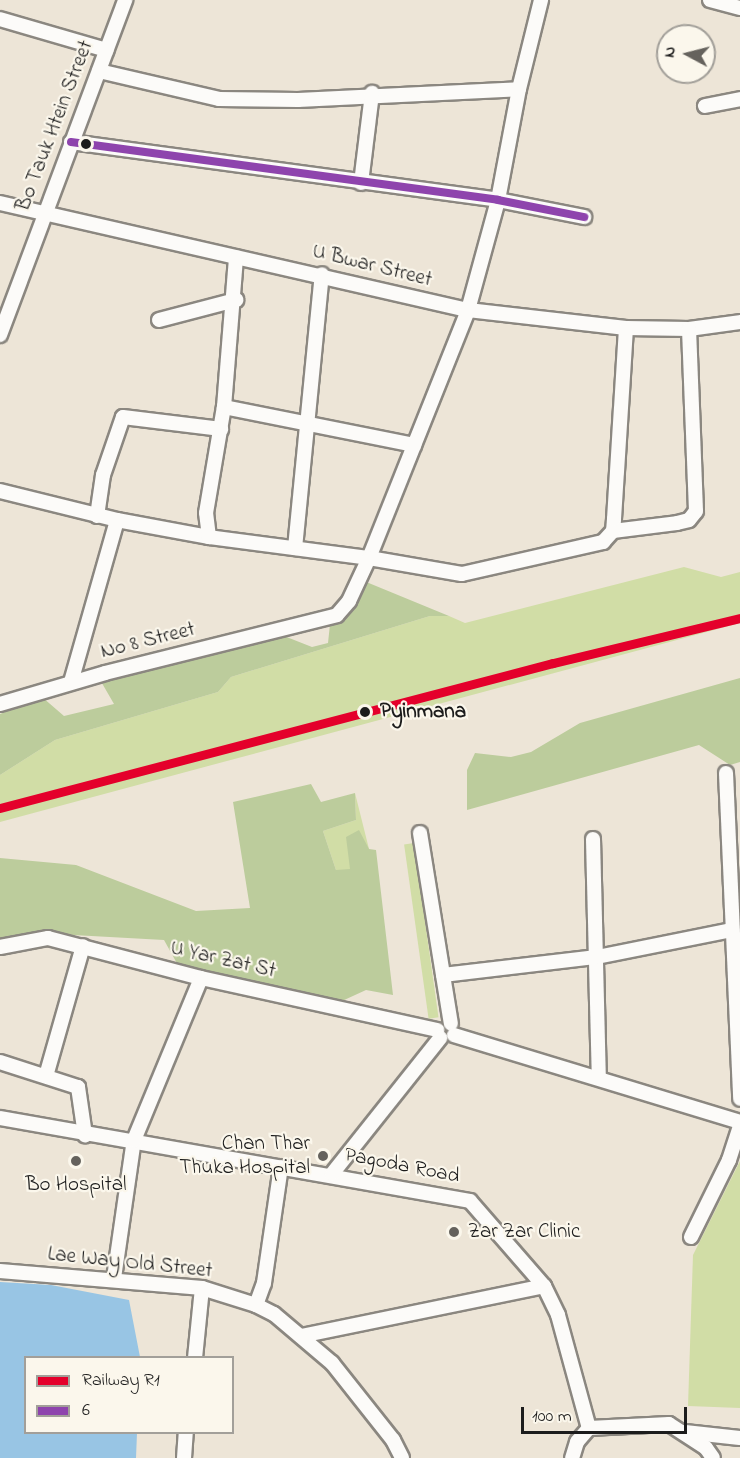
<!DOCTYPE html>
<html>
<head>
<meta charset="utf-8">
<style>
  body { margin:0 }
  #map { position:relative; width:740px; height:1458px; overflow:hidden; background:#ede5d7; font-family:"Indie Flower",sans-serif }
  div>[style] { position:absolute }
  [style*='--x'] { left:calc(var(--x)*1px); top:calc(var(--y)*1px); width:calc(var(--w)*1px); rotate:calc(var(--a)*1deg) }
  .green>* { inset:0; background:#d1dda6; transform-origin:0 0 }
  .forest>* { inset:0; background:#bccc9c }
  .water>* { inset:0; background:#98c5e4 }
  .roads { filter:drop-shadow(2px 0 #8b8780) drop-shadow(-2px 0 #8b8780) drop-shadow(0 2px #8b8780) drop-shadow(0 -2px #8b8780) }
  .minor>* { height:14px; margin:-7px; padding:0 7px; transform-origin:7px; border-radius:7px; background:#fcfbf9 }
  .bus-1>* { height:8px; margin:-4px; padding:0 4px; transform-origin:4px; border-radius:4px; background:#8e44ad }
  .rail-1>* { height:9px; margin:-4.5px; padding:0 4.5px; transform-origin:4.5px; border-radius:4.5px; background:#e4002b }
  .dots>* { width:16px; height:16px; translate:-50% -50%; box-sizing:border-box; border:3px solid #fbf7ec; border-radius:50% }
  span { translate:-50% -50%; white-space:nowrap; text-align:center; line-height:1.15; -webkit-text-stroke:4.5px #fbf7ec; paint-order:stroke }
  .street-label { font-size:21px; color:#1c1c1c }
  .stop-label { font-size:21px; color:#1c1c1c; font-weight:700 }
  .left { translate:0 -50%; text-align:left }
  .poi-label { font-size:21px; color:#1c1c1c }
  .right { translate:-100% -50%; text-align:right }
  .legend { position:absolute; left:24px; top:1356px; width:210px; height:78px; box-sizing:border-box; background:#fbf7ec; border:2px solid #a29f99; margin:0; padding:8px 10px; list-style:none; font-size:18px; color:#1c1c1c }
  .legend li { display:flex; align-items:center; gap:12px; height:30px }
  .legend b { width:30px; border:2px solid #a29f99 }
  .north { position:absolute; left:656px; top:24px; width:60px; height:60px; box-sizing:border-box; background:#fbf7ec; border:2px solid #a29f99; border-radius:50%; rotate:277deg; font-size:16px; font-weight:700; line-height:24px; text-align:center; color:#1c1c1c }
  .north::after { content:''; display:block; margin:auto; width:21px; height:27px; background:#65625d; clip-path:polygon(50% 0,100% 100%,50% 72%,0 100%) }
  .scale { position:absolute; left:521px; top:1407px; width:166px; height:27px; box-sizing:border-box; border:3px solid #1c1c1c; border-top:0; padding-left:8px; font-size:18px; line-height:21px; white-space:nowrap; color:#1c1c1c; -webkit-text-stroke:4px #fbf7ec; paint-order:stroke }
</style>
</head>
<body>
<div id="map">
  <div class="green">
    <div style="clip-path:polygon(684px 567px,721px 577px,740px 572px,740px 623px,0 822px,0 775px,55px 740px,218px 692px,231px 677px,430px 616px,449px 616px,465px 623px)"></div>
    <div style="clip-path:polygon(355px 793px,369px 849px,351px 870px,336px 870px,323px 831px,356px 820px)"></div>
    <div style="left:414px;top:843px;width:176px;height:10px;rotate:82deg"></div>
    <div style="clip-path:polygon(740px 1161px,740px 1408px,688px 1406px,693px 1255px)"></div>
  </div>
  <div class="forest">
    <div style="clip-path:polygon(359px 579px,449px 616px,430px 616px,231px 677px,218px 692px,55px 740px,0 775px,0 714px,42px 697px,64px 716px,114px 704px,99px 678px,284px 636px,312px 647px,328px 643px,331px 615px)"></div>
    <div style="clip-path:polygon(740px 678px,740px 762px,730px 765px,699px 745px,467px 810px,467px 770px,475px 753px,511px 757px,531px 752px,580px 723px)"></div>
    <div style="clip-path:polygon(311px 784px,321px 802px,355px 793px,356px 820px,323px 831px,336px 870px,350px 869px,346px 837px,359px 830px,369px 849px,376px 850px,393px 995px,366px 990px,342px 1001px,179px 967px,164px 940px,37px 933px,0 943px,0 858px,76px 865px,196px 911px,250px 908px,233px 802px)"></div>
  </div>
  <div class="water">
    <div style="clip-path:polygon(0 1282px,51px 1285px,129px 1300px,140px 1357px,26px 1358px,26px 1432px,137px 1433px,136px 1458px,0 1458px)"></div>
  </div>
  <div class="roads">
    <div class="minor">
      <div style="--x:710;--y:0;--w:31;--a:15"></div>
      <div style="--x:0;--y:19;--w:111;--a:16.2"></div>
      <div style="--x:99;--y:71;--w:123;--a:13.1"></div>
      <div style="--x:219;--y:99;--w:79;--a:0.7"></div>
      <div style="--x:298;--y:100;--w:221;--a:-2.8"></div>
      <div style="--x:705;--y:106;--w:36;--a:-11"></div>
      <div style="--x:71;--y:142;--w:431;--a:7.7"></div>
      <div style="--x:498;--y:200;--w:88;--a:11.2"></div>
      <div style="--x:361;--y:183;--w:91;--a:-83"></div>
      <div style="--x:0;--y:203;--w:480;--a:12.9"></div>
      <div style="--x:468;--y:310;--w:159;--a:6.5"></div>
      <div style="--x:626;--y:328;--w:63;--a:0.9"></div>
      <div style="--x:689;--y:329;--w:51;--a:-7.8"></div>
      <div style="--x:159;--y:320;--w:80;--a:-14.6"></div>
      <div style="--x:0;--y:335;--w:358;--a:-69.5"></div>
      <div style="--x:224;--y:407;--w:194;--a:11.3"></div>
      <div style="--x:0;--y:491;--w:121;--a:13.9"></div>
      <div style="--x:117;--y:520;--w:94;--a:10.5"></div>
      <div style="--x:209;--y:537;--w:161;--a:7.5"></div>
      <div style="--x:369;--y:558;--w:267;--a:-68.2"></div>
      <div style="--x:468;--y:310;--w:114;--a:-74.7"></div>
      <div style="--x:498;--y:200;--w:113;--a:-79.3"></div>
      <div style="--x:519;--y:89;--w:92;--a:-76.1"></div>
      <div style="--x:97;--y:516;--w:41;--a:-81.7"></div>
      <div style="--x:103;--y:475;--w:61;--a:-71"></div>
      <div style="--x:123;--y:417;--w:99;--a:7"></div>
      <div style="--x:613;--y:531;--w:64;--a:-7.1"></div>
      <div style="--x:677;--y:523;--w:12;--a:-14"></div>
      <div style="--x:689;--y:520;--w:11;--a:-52"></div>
      <div style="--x:696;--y:511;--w:182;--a:-92.2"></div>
      <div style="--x:209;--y:537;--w:24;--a:-97"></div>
      <div style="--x:206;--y:513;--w:108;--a:-80.4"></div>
      <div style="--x:224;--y:407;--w:150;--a:-85.4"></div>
      <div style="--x:295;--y:548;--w:275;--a:-84.4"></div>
      <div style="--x:71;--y:682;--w:168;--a:-74.1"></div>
      <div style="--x:0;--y:704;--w:109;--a:-16.4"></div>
      <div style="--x:105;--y:673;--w:239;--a:-14"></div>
      <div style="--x:337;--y:615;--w:18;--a:-49"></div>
      <div style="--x:349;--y:601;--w:47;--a:-65.1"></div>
      <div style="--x:369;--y:558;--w:94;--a:9.8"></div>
      <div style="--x:462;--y:574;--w:145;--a:-12.8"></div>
      <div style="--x:603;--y:542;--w:15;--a:-48"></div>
      <div style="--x:613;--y:531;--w:12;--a:-85"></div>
      <div style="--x:614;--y:519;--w:191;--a:-86.4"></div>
      <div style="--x:726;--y:773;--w:326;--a:87.5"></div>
      <div style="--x:420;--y:833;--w:193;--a:80.8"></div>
      <div style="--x:593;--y:839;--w:238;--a:88.6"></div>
      <div style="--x:0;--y:947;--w:49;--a:-10.6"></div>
      <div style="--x:48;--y:938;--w:158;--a:14.7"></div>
      <div style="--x:201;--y:978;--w:242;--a:12.4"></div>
      <div style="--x:443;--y:975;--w:155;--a:-6.7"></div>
      <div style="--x:597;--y:957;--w:138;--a:-11.3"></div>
      <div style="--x:454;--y:1035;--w:299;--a:16.9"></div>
      <div style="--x:0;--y:1062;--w:82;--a:17.8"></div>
      <div style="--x:78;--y:1087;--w:49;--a:81.7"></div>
      <div style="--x:46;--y:1076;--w:135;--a:-74.1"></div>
      <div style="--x:0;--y:1118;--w:477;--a:10"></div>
      <div style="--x:470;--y:1201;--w:113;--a:49"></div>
      <div style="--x:544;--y:1286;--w:32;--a:64"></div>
      <div style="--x:558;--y:1315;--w:117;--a:74.7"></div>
      <div style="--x:589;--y:1428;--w:18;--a:131"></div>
      <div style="--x:577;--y:1442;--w:17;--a:107"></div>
      <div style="--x:332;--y:1174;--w:174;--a:-51.5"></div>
      <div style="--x:691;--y:1237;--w:86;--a:-63.7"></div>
      <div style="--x:729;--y:1160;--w:36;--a:-72"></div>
      <div style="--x:0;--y:1271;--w:203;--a:4.8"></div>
      <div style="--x:202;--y:1288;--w:57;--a:17.5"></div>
      <div style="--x:256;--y:1305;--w:20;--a:27"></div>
      <div style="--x:274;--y:1314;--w:76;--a:40.2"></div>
      <div style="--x:332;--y:1363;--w:98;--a:51.6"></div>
      <div style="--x:393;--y:1440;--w:20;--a:63"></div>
      <div style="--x:114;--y:1278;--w:139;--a:-81.8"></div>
      <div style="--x:134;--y:1140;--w:175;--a:-67.5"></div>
      <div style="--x:256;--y:1305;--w:23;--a:-70"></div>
      <div style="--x:264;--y:1283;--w:117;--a:-81.7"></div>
      <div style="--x:301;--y:1336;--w:248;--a:-11.6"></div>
      <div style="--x:195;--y:1358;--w:70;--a:-84.3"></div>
      <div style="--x:589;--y:1428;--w:80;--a:-2.9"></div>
      <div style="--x:669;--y:1424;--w:44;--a:33"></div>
      <div style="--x:706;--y:1448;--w:12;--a:55"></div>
      <div style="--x:685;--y:1432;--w:55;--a:6.2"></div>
      <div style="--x:184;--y:1458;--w:26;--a:-86"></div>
    </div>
  </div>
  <div class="bus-1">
    <div style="--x:71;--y:142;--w:431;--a:7.7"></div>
    <div style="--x:498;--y:200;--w:88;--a:11.2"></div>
  </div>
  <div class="rail-1">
    <div style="--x:0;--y:808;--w:572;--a:-14.69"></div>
    <div style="--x:553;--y:663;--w:192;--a:-13.5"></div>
  </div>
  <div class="dots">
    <div style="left:86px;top:144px;background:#1c1c1c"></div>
    <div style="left:365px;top:712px;background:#1c1c1c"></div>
    <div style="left:323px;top:1156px;background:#65625d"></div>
    <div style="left:76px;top:1161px;background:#65625d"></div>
    <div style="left:454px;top:1232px;background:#65625d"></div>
  </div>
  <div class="street-label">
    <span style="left:55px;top:126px;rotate:-69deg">Bo Tauk Htein Street</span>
    <span style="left:372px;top:266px;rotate:14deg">U Bwar Street</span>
    <span style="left:148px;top:641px;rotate:-14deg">No 8 Street</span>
    <span style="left:223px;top:960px;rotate:13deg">U Yar Zat St</span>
    <span style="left:402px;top:1166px;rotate:11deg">Pagoda Road</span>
    <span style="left:130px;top:1263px;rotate:6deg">Lae Way Old Street</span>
  </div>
  <div class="stop-label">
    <span class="left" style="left:380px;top:712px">Pyinmana</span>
  </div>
  <div class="poi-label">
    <span class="right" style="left:310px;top:1156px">Chan Thar<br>Thuka Hospital</span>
    <span style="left:76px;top:1185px">Bo Hospital</span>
    <span class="left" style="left:468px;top:1232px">Zar Zar Clinic</span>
  </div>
  <ul class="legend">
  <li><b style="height:8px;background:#e4002b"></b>Railway R1</li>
  <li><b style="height:8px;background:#8e44ad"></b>6</li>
  </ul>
  <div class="north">N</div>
  <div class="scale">100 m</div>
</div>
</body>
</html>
